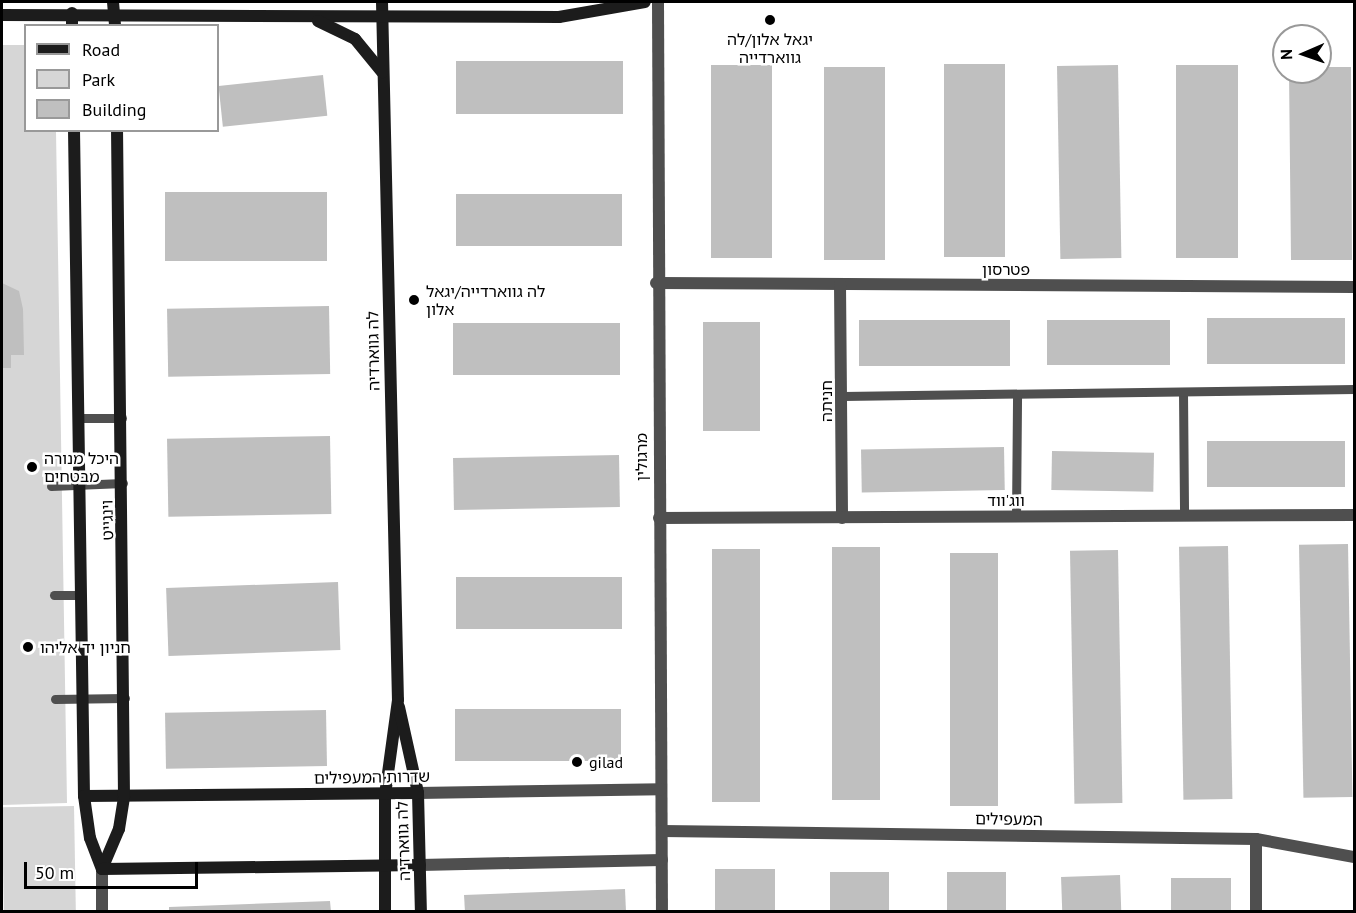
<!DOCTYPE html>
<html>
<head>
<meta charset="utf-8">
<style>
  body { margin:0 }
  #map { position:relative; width:1356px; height:913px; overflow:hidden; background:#fff; font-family:"PT Sans","Noto Sans Hebrew",sans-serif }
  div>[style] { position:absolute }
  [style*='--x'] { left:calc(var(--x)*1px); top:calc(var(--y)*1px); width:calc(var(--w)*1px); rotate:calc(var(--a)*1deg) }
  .green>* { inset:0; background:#d6d6d6; transform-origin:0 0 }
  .building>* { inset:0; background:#bfbfbf; transform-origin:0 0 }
  .lane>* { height:9px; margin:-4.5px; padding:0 4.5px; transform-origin:4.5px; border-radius:4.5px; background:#4f4f4f }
  .street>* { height:12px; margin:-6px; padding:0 6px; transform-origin:6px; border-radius:6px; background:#4f4f4f }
  .secondary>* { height:12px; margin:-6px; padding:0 6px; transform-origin:6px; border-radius:6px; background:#1c1c1c }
  .dots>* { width:16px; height:16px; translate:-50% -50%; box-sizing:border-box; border:3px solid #fff; border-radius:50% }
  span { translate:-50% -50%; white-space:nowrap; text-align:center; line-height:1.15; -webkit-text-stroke:5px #fff; paint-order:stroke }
  .poi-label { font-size:16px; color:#000 }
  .left { translate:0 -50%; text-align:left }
  .street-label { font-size:16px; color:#000 }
  .frame { position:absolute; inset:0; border:3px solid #000; pointer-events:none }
  .legend { position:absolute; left:24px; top:24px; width:195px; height:108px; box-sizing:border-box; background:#fff; border:2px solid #999; margin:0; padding:8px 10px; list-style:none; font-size:18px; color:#000 }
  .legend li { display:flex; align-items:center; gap:12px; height:30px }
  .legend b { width:30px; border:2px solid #999 }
  .north { position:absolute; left:1272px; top:24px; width:60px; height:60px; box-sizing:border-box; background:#fff; border:2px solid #999; border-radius:50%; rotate:268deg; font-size:16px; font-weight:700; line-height:24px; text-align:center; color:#000 }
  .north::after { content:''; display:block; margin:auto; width:21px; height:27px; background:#000; clip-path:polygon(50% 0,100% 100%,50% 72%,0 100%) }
  .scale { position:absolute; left:24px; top:862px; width:174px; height:27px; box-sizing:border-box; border:3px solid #000; border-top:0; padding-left:8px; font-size:18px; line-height:21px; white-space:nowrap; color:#000; -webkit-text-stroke:4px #fff; paint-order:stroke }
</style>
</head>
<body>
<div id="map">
  <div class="green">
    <div style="clip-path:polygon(2px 45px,25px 45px,26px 130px,56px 131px,67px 803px,2px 805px)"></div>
    <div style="left:74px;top:806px;width:105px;height:72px;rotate:89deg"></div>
  </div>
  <div class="building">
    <div style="left:623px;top:61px;width:53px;height:167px;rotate:90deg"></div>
    <div style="left:944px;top:64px;width:61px;height:193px"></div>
    <div style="left:711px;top:65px;width:61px;height:193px"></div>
    <div style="left:1118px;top:65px;width:193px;height:61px;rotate:89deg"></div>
    <div style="left:1176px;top:65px;width:62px;height:193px"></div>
    <div style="left:824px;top:67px;width:61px;height:193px"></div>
    <div style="clip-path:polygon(1320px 67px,1351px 67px,1352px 260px,1291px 260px,1289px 72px,1320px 72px)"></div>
    <div style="left:323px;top:75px;width:41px;height:105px;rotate:84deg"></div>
    <div style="left:165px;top:192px;width:162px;height:69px"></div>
    <div style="left:622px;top:194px;width:52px;height:166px;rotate:90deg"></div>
    <div style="clip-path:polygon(2px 283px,19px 291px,23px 309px,24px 355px,11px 355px,11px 368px,2px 368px)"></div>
    <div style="left:329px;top:306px;width:68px;height:162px;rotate:89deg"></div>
    <div style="left:1345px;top:318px;width:46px;height:138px;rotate:90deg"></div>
    <div style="left:1010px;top:320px;width:46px;height:151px;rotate:90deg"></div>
    <div style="left:1170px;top:320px;width:45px;height:123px;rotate:90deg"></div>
    <div style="left:760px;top:322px;width:109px;height:57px;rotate:90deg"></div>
    <div style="left:620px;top:323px;width:52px;height:167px;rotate:90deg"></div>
    <div style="left:330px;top:436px;width:78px;height:163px;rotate:89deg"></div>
    <div style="left:1345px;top:441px;width:46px;height:138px;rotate:90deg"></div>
    <div style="left:1004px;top:447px;width:43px;height:143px;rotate:89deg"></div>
    <div style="left:1052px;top:451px;width:102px;height:39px;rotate:1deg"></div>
    <div style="left:619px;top:455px;width:52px;height:166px;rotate:89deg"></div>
    <div style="left:1348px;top:544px;width:253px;height:49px;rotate:89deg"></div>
    <div style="left:1228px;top:546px;width:253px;height:49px;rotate:89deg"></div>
    <div style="left:832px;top:547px;width:48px;height:253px"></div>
    <div style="left:712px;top:549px;width:48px;height:253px"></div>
    <div style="left:1118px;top:550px;width:253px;height:48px;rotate:89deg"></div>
    <div style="left:950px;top:553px;width:48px;height:253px"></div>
    <div style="left:622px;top:577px;width:52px;height:166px;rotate:90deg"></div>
    <div style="left:338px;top:582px;width:68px;height:172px;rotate:88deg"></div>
    <div style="left:621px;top:709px;width:52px;height:166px;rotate:90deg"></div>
    <div style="left:326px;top:710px;width:56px;height:161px;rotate:89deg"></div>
    <div style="left:775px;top:869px;width:43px;height:60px;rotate:90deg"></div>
    <div style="left:889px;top:872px;width:40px;height:59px;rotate:90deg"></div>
    <div style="left:1006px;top:872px;width:40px;height:59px;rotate:90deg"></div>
    <div style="left:1120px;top:875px;width:37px;height:59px;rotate:88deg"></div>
    <div style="left:1171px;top:878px;width:60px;height:34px"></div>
    <div style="clip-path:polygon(625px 889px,626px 912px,465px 912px,464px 895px)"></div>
    <div style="clip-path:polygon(330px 901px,331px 912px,169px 912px,169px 907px)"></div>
  </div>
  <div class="lane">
    <div style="--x:1183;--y:392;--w:124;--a:89.5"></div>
    <div style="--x:843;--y:396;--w:511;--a:-0.78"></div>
    <div style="--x:78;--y:418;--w:44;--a:0"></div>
    <div style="--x:51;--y:486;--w:72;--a:-2.4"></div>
    <div style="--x:1016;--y:517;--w:123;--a:-89.5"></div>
    <div style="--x:54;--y:595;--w:27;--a:0"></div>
    <div style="--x:55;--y:699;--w:70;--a:-0.8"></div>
  </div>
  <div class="street">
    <div style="--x:658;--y:2;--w:910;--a:89.75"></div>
    <div style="--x:656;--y:283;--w:698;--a:0.33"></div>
    <div style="--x:840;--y:284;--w:234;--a:89.5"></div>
    <div style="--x:659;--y:518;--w:695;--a:-0.25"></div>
    <div style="--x:418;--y:793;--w:243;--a:-0.9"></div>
    <div style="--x:662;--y:831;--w:594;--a:0.77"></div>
    <div style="--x:1256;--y:839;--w:100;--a:10.4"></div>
    <div style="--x:1256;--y:839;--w:73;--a:90"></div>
    <div style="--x:420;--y:865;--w:242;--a:-1.2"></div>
    <div style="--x:102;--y:912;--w:43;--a:-90"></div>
  </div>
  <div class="secondary">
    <div style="--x:113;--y:2;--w:24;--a:85"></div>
    <div style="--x:382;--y:2;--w:698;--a:88.69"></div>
    <div style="--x:398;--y:700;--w:96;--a:97.8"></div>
    <div style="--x:385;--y:795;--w:117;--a:90"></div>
    <div style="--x:72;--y:13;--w:13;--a:90"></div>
    <div style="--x:2;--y:15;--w:557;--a:0.21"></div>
    <div style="--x:559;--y:17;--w:87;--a:-9.9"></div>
    <div style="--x:318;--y:21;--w:41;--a:25.9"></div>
    <div style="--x:355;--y:39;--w:43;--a:50.7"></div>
    <div style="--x:74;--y:130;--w:666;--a:89.14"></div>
    <div style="--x:84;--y:796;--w:42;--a:81.9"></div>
    <div style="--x:90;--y:838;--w:33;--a:69"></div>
    <div style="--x:399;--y:707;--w:88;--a:77.5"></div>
    <div style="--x:418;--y:793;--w:119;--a:88.6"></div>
    <div style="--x:84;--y:796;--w:334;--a:-0.5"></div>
    <div style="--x:102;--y:869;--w:43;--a:-67"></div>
    <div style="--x:119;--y:829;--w:33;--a:-81"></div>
    <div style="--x:124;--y:796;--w:666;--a:-90.6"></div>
    <div style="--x:102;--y:869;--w:318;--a:-0.7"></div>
  </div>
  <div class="dots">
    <div style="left:770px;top:20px;background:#000"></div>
    <div style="left:414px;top:300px;background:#000"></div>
    <div style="left:32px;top:467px;background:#000"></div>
    <div style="left:28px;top:647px;background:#000"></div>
    <div style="left:577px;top:762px;background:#000"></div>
  </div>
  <div class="poi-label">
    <span style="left:770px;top:48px">יגאל אלון/לה<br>גווארדייה</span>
    <span class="left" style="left:426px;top:300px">לה גווארדייה/יגאל<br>אלון</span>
    <span class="left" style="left:44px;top:467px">היכל מנורה<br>מבטחים</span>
    <span class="left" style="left:40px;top:647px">חניון יד אליהו</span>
    <span class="left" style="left:589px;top:762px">gilad</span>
  </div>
  <div class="street-label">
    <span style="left:1006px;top:269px">פטרסון</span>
    <span style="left:373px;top:351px;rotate:-91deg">לה גווארדיה</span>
    <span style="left:826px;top:401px;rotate:-90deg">חניתה</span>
    <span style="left:641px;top:457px;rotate:-90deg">מרגולין</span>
    <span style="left:1006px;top:500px">ווג'ווד</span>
    <span style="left:107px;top:520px;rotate:-91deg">וינגייט</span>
    <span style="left:372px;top:777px;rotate:-1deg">שדרות המעפילים</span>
    <span style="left:1009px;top:819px;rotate:1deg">המעפילים</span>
    <span style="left:403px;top:841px;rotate:-92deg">לה גווארדיה</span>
  </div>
  <div class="frame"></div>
  <ul class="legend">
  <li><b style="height:8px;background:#1c1c1c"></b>Road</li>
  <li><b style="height:16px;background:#d6d6d6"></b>Park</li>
  <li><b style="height:16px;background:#bfbfbf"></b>Building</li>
  </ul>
  <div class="north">N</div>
  <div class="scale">50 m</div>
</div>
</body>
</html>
